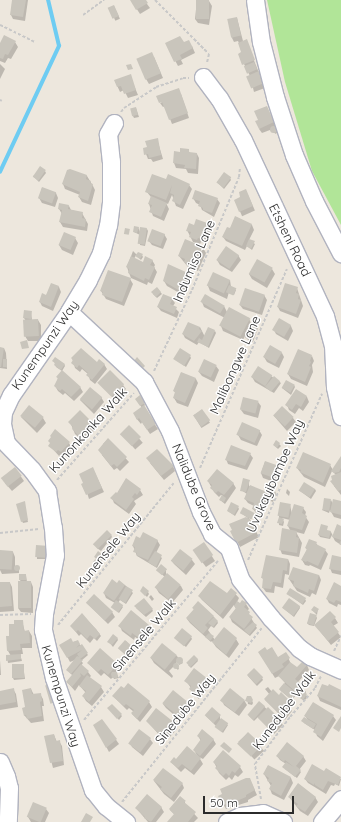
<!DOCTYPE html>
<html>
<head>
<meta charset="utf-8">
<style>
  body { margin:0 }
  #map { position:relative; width:341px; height:822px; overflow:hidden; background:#ede7dd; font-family:Quicksand,sans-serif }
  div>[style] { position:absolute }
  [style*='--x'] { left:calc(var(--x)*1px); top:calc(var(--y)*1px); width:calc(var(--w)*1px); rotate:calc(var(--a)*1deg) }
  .green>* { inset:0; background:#b1e598 }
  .shadow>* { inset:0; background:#0003; transform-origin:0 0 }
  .stream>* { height:3.5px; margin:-1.75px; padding:0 1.75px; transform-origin:1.75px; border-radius:1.75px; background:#6eccf2 }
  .building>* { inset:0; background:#c9c5bc; transform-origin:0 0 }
  .round { border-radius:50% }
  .path>* { height:2px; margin-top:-1px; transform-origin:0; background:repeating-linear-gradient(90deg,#c8c8c8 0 3px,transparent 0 5px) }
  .roads { filter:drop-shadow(1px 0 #b1b3bf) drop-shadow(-1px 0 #b1b3bf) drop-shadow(0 1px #b1b3bf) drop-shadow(0 -1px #b1b3bf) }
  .minor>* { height:17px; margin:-8.5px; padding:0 8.5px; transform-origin:8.5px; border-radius:8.5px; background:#fff }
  span { translate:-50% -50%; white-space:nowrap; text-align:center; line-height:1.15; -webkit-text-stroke:3px #fff; paint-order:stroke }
  .street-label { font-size:13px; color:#2b2b2b }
  .scale { position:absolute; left:203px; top:796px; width:91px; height:18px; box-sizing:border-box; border:2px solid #2b2b2b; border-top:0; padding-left:5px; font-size:12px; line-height:14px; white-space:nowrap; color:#2b2b2b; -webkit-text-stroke:3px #fff; paint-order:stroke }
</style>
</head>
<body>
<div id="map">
  <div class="green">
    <div style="clip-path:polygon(267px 0,341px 0,341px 225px,312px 171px,285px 82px)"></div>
  </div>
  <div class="shadow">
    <div style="clip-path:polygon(13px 0,28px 0,25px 21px,13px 19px,11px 15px)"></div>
    <div style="clip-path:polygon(131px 0,144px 0,150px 8px,140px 14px)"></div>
    <div style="clip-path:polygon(197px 0,209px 1px,212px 6px,209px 25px,198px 23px,195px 19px)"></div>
    <div style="left:114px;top:6px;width:14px;height:5px;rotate:65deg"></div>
    <div style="clip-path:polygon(237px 18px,243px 41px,247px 43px,265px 88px,254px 92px,250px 76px,239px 54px,243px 52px,238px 41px,234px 42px,232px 38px)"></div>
    <div style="clip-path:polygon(15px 42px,18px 47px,11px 59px,8px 58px,5px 63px,0 61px,0 45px)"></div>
    <div style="clip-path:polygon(166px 43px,192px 46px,195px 53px,181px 60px,183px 64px,178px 66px)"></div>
    <div style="clip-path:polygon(154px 57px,163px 78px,149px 84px,146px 79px)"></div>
    <div style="clip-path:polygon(0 64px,5px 69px,0 79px)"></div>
    <div style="clip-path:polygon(130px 76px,138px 95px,128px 98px,124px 90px,120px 92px,115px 81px)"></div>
    <div style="clip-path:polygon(181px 94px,189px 118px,172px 124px,165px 106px,163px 107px,160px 103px)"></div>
    <div style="clip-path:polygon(136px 108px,139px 117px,134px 118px,133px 116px)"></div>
    <div style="clip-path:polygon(269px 112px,276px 127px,275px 128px,278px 131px,276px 134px,270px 130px,262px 133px,259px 129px)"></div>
    <div style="clip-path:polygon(157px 139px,163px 159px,153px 162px,151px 159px,148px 159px,144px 149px,148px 148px)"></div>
    <div style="clip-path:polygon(188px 150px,190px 153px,197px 154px,199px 158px,198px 174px,188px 173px,186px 169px,176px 168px,174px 163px,175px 152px,181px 153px)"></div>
    <div style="clip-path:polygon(70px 170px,87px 176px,93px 186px,95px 190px,91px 205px,82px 202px,79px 197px,80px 195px,65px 189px,63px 184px)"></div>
    <div style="clip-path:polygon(45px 171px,46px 173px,39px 182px,33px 176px)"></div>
    <div style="clip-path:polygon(230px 178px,231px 180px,224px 189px,217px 182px)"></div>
    <div style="clip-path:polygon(166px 181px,189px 185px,192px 189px,183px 209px,176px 206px,172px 195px,168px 204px,166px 203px,169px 209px,164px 221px,153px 216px,149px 204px,151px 197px,146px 191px)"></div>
    <div style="clip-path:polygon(42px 188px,56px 193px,58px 198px,55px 207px,42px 203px,39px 198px)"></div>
    <div style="left:248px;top:195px;width:17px;height:14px;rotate:66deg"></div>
    <div style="clip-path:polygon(193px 198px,217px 199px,220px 203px,214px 217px,202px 210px,200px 205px,196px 203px)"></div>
    <div style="clip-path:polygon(69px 206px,71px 210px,82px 213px,88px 224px,87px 231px,63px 227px,60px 222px,62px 214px,59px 209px)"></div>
    <div style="clip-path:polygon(236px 217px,252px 225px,254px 230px,249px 240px,255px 244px,252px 250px,247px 246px,245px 250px,226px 241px,223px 237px,230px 229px)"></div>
    <div style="clip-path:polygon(209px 225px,212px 230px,206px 244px,201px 242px,200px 244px,193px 242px,187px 230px,194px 226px)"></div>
    <div style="clip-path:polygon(138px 227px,140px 232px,147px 229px,148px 231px,145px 246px,140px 245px,140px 235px,134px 232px)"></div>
    <div style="clip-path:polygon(164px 234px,167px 239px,163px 249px,152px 245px,149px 241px)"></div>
    <div style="clip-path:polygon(75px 238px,78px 243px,73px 255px,62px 250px,59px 245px)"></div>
    <div style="clip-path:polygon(203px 248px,206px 253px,198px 271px,188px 267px,179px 256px)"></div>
    <div style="clip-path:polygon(133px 251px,137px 255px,142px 255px,143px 257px,141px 260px,136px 255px,134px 259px,144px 263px,152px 260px,155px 265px,154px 267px,157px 272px,152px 284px,148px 282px,147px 285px,131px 278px,129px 273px,127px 267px)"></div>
    <div style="clip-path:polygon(238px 255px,241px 260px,232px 272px,220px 265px,217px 260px)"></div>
    <div style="clip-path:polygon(272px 269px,275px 274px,267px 288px,252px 279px,249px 274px)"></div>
    <div style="clip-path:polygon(188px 274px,190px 278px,183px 295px,167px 286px,164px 281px)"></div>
    <div style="clip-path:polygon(130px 279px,133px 284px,124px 306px,106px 299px,101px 291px)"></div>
    <div style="clip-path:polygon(230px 280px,231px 287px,236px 290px,234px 295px,229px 292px,227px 299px,210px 291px,208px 286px)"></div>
    <div style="clip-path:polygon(52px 284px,59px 287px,61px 292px,53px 311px,42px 306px,40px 302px,46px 296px)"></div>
    <div style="clip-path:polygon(157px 288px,162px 294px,157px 298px,153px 294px)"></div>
    <div style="clip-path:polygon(297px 288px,303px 306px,298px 318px,280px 311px,278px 307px)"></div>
    <div style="clip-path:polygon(264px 295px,267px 300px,262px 315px,243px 309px,240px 305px)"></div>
    <div style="clip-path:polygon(172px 299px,175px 303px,173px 306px,179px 312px,177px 318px,161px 311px,158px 307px)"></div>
    <div style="clip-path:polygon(202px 302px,224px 306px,227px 312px,249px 318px,251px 324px,258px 328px,253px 342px,248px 340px,245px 336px,243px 340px,223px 331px,221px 326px,225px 318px,204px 307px)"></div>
    <div style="clip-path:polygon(31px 312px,32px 320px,38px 320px,41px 325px,41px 341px,28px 341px,25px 336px,26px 321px,24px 318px)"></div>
    <div style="clip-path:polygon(279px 320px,291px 326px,293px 331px,288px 341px,276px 334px,274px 330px)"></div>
    <div style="clip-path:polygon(200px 327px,205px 337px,215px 331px,216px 333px,209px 348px,199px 342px,197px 345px,185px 338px,183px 334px)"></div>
    <div style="clip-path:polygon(0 348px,4px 348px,6px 353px,7px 369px,0 368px)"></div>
    <div style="clip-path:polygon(282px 353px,284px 357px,279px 368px,267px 362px,264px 357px)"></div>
    <div style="clip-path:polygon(190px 356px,191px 358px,186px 367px,175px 359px)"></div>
    <div style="clip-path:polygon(312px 356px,314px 361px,312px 365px,313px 372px,307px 386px,291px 379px,288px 374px)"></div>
    <div style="clip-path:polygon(72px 358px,104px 364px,107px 369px,95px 384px,90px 380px,88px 374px,82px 369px,80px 372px,75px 368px)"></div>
    <div style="clip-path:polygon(54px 361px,64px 364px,65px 366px,62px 371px,56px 367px)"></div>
    <div style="clip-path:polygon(216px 366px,219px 370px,214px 382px,202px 376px,199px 372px)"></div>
    <div style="clip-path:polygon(181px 373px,196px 379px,198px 383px,188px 407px,177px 403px,174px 398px,176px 394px,174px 391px)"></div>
    <div style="clip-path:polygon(271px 376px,281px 383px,274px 393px,255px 382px,252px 377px)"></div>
    <div style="clip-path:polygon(57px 377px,80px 387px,83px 392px,74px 401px,65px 393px,63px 395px,58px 391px,55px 386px,58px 379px)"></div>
    <div style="clip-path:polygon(99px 383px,123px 385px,126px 389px,115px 400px)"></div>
    <div style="clip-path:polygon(294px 385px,295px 387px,291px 395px,282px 388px)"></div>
    <div style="clip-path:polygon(296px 390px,307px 397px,309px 402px,303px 411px,299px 408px,295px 414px,289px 410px,287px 405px)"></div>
    <div style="clip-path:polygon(101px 397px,104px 402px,94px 414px,80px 400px)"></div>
    <div style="clip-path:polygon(140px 397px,145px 405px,143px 407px,158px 429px,150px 434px,142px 422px,141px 424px,136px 418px,142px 408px,136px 399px)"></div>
    <div style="clip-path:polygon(258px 402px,261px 406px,258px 418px,244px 414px,241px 410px)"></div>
    <div style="left:202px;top:410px;width:15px;height:10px;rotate:58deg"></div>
    <div style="clip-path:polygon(274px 416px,293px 418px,296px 422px,287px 431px)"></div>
    <div style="clip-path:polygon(21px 417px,43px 418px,46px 423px,37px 433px)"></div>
    <div style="clip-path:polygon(70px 422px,93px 424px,96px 429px,83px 441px,75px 434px)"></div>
    <div style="left:129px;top:427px;width:21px;height:10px;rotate:49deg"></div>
    <div style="clip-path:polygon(259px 430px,262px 435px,257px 446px,241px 440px,238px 435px)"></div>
    <div style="clip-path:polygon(108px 439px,129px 462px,120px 471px,117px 468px,114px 470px,102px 455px,103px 444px)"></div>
    <div style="clip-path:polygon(276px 441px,281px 446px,278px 449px,274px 445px)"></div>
    <div style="clip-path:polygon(69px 443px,71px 447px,64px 456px,61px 454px,59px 456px,50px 446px)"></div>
    <div style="clip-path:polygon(250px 454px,253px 458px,247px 470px,228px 464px,226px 459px)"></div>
    <div style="clip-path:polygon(341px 458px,341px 495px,334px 486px,336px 475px,332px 471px,325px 487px,304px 477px,297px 468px,330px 465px,333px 470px)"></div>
    <div style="clip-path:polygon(265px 462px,276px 466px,278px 471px,274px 482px,263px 478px,261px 473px)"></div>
    <div style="clip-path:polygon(150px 463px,173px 466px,175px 471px,164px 480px)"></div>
    <div style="clip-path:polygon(15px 468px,24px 481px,12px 491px,5px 483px)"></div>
    <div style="clip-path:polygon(95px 473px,104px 492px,89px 499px,84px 483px)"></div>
    <div style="clip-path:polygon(208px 481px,233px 483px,236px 488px,225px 504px,220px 500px,223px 496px,221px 495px,219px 497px,214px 492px)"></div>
    <div style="clip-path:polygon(249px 481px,249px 486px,267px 493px,269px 496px,275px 492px,276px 494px,273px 502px,268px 500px,262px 516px,256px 513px,253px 509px,254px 506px,248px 503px,245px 499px,247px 494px,241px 490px)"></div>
    <div style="clip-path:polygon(287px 489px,290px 492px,289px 496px,286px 493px)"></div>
    <div style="clip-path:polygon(315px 489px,316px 491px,311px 499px,300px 491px)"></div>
    <div style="clip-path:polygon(140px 490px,143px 495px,134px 501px,136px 504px,129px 514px,114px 503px,112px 498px,118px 495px)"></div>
    <div style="clip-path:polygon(331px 500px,333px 504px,341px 502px,341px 519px,334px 517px,330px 510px,329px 513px,322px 510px)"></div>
    <div style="clip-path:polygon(24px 503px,28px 522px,23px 523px,22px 521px)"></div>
    <div style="clip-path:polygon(290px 505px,292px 514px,303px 508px,306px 512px,305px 516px,309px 522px,304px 534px,296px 532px,302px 543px,299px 557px,282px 554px,280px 549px,290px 530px,288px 526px,290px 520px,282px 518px,284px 522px,283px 526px,279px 525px,279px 516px)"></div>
    <div style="clip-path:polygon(238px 507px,239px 509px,235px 516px,228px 511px)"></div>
    <div style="clip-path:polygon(241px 513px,254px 513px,251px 519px,249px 518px,259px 537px,240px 547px,232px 531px,234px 530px,231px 524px,248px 518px)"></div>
    <div style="clip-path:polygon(327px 526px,327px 531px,331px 532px,333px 536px,341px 527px,341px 545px,335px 541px,332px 535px,330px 539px,320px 537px,319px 535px)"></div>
    <div style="clip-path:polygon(111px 535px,112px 537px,101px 551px,97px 548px,96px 546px)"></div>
    <div style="clip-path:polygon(141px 539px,157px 540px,160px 545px,156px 553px,162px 558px,157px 568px,137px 556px,133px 546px)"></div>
    <div style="clip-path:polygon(316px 543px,318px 546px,325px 550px,328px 554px,321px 570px,310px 565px,309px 566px,305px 565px,302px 560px,307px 550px,306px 548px)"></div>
    <div style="clip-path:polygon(204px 544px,215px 561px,206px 567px,197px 555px)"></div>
    <div style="clip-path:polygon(37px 546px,49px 559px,37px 559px)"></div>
    <div style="clip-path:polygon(0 551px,13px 552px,15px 557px,15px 567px,19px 568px,19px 573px,2px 574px,0 570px)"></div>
    <div style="clip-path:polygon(103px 556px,104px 558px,98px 566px,95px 564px,97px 559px,95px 557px)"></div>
    <div style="clip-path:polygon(341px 558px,341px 575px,332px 573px,330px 568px)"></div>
    <div style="clip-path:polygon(288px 559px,290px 564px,289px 575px,285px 574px,283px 588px,275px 586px,274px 593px,266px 592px,263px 588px,264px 580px,262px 578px)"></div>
    <div style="clip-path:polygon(171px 560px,192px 560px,195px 564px,186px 575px,174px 564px)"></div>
    <div style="clip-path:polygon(166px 570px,166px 574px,181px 586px,183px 590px,172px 603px,159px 593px,156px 588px,165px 577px,159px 572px)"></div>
    <div style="clip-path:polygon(26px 575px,27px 582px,31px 582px,33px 587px,33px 613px,21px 612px,18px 608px,21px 582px,20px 580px)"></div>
    <div style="clip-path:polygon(319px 575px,321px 580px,316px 595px,312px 593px,310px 597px,297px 591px,289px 579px)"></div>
    <div style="clip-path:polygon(0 578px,0 583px,10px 583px,12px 587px,14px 611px,0 612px)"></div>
    <div style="clip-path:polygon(117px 584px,125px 585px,133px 593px,126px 604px,120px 600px,118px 603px,123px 607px,119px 613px,112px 607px,115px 603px,106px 598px,104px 593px)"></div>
    <div style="clip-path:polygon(341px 587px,341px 605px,338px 604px,337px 607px,329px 603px,327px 599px)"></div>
    <div style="clip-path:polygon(231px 589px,239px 598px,237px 602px,240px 604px,246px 604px,249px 609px,247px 611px,257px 628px,250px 636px,232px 622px,230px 617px,236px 609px,234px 605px,223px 619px,202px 600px,199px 596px,227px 595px)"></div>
    <div style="clip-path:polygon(141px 591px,148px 592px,149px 594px,147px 597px)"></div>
    <div style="clip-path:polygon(288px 594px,305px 599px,306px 601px,303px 605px)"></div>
    <div style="clip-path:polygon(151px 595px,154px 599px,152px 601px,149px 597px)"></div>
    <div style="clip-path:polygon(87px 603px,112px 612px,115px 617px,108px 624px)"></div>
    <div style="clip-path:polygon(299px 606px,300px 608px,294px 617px,283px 608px)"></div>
    <div style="clip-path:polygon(136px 608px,152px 609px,153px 611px,146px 617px)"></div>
    <div style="clip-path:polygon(193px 608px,213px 616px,217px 621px,218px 623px,214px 628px,211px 626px,208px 630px,215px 640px,236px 639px,239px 644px,229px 658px,216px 647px,212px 641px,211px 642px,190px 623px,187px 619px,194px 610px)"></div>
    <div style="clip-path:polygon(318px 609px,317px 615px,312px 610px)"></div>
    <div style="clip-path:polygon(82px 615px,96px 629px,101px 636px,97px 641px,94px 638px,90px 643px,81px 634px,79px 636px,71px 626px)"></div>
    <div style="clip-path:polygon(316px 616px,317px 618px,314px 626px,309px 625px,307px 623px)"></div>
    <div style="clip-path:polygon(335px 618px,338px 623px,333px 626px,341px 637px,331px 645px,315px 625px)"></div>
    <div style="clip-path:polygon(22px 621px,25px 632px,29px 631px,32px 636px,32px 648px,22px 648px,23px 654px,20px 654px,22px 661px,8px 663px,7px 656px,11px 656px,8px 651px,11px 637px,15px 625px)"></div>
    <div style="clip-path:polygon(149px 625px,151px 630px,142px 642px,135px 637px,134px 640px,122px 631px,120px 626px)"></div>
    <div style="clip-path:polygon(191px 637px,192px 639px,186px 647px,175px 638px)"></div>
    <div style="clip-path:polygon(117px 638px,118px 640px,113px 647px,109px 642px)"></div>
    <div style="clip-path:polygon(77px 641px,88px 655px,81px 661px,83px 663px,81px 666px,88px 672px,91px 676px,89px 678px,101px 687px,104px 692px,92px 706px,86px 701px,83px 696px,86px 693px,79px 685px,75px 691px,68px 683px,73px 676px,69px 672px,75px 660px,70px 662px,61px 645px)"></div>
    <div style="clip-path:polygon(126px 641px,134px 650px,127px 656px,121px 650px)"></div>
    <div style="clip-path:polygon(259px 652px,278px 658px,286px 653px,291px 664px,297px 669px,307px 665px,309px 670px,298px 682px,306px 692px,305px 694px,308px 697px,304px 701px,297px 694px,292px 700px,281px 691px,280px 689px,285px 683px,279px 676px,275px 678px)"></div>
    <div style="clip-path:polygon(176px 655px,183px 663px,179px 665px,178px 661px,175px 664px,179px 668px,178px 670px,174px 666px,169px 671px,173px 676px,172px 678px,154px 663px,151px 658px)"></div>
    <div style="clip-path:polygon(0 659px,0 660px,1px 675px,0 675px)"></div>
    <div style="clip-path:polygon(197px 659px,198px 661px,191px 668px,188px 665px)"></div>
    <div style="clip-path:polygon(88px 663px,117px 665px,120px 670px,116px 673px,119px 678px,114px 679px,113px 677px,111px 679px,104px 673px,101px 676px)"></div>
    <div style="clip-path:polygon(23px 665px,25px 679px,14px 680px,13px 678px)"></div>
    <div style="clip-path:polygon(194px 670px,208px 680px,210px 685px,199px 699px,193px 694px,191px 688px,186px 681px)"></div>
    <div style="clip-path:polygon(248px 676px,262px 678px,263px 680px,257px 686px)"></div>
    <div style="clip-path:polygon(128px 685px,149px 702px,152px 707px,140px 722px,132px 714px,134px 712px,129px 708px,127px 710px,113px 696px,124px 690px)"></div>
    <div style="clip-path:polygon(323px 685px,341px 691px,341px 710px,320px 701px,318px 696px)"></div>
    <div style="clip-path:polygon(268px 687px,272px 692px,288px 700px,291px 705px,289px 706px,292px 711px,285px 720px,265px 700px,270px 695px,265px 689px)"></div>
    <div style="clip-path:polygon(13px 689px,16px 694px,18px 707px,0 710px,0 692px)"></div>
    <div style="clip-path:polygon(31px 689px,34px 695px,40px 694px,43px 699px,44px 706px,42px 706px,44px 721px,31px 723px,24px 715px)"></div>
    <div style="clip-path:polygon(247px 698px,251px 698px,253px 703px,252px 705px,248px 704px)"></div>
    <div style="clip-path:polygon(222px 700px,244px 700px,247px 705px,239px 716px,224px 705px)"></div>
    <div style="clip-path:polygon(259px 702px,280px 721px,283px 725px,274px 734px,258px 717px,254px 721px,249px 716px)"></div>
    <div style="clip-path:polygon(187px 703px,190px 707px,180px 720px,166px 708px,163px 704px)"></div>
    <div style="clip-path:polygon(110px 710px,121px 715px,122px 716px,119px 720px)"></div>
    <div style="clip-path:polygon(156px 710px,174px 724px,177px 729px,169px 738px,165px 735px,162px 738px,147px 721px)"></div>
    <div style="clip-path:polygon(206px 716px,220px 716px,220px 719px,228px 725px,223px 733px)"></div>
    <div style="clip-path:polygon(305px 716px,333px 716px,336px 720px,323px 741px,317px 736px,315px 730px,304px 723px,303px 721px,308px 720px)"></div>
    <div style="clip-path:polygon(102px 720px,119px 744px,109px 752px,95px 726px)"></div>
    <div style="left:248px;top:733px;width:24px;height:13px;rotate:48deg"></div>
    <div style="clip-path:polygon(54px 735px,57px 742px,59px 741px,62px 746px,64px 765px,53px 768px,45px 737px)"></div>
    <div style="clip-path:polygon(198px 736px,213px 739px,216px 744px,203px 759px,199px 757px,203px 764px,194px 775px,185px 768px,181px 772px,171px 762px,198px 757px,194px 750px,201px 741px)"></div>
    <div style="clip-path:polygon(150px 739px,153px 743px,143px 756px,132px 747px,130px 743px)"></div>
    <div style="clip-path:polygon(223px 751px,240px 767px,243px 772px,238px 777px,235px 775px,232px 780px,229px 777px,226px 780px,219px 773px,214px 762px)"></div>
    <div style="clip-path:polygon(277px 756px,303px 756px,306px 761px,299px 770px,301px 772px,297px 778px,285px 769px,286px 764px,280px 760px)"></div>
    <div style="clip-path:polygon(268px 766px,291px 778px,293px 783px,284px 800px,272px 794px,270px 789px,271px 786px,264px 774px)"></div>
    <div style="clip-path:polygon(325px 773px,341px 779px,339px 786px,335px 784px,334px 786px,331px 785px,326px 794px,308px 783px,305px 779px)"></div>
    <div style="clip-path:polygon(154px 781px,182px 783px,184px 788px,174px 802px,164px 794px)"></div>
    <div style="clip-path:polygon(252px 784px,257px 795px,248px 800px,248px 802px,226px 809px,223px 804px)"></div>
    <div style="clip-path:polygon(289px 797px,315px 797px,318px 802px,308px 816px,300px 811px)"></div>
    <div style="clip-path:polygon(185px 801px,185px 804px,198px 818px,194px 822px,168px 822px,175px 815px,170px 810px)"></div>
    <div style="clip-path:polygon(161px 807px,164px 812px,156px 822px,148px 822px,136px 808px)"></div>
    <div style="clip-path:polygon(46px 809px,49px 813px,45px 822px,31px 822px,28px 817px)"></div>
  </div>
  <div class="stream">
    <div style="--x:0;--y:172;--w:139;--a:-64.9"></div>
    <div style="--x:59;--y:46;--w:47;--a:-103.4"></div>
  </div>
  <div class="building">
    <div style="clip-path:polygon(12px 0,26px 0,23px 17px,10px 15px)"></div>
    <div style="clip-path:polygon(130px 0,146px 0,148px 3px,136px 10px)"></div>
    <div style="left:196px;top:0;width:13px;height:19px"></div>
    <div style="left:114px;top:5px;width:12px;height:7px;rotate:66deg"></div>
    <div style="left:237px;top:17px;width:19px;height:10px;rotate:78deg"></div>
    <div style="clip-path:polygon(4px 35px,16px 41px,8px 55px,5px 54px,3px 59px,0 58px,0 43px)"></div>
    <div style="clip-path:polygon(180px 36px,184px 42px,189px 40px,193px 48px,180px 55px,182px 59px,174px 62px,165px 43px)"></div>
    <div style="clip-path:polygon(247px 39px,255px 60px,242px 65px,238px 54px,241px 52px,238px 43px)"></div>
    <div style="left:152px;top:52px;width:23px;height:17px;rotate:67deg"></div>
    <div style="left:254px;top:62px;width:8px;height:11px;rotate:67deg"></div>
    <div style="clip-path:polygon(131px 64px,133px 69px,128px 70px,126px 65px)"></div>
    <div style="left:259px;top:71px;width:13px;height:14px;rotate:67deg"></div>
    <div style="clip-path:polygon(131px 74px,136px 90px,124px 94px,121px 86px,117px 87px,114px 80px)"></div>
    <div style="clip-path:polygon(179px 88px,188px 113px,169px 120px,162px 102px,159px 103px,156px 96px)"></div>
    <div style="clip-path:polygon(267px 106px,274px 122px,259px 129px,255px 121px,258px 120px,254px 111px)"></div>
    <div style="left:136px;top:107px;width:8px;height:6px;rotate:76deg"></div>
    <div class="round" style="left:269.5px;top:125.5px;width:7px;height:7px"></div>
    <div style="clip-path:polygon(158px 138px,161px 155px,149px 158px,148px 154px,144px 155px,143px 148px,147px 147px,145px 141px)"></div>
    <div style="clip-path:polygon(180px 148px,189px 149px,189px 152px,197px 153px,196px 169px,184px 168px,185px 165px,173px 163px,174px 151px,180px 152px)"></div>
    <div style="left:40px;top:166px;width:7px;height:13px;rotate:34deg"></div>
    <div style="clip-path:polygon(70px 169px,87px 175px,86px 179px,91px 181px,90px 183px,93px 184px,88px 201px,78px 197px,80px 192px,62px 184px,67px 170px)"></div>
    <div style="left:224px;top:172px;width:9px;height:13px;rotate:36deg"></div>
    <div style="clip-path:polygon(152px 174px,166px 179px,168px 174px,190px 184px,180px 205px,172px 201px,174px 195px,170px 193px,172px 185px,166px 200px,145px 192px)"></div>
    <div style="left:42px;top:187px;width:15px;height:12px;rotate:20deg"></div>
    <div style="clip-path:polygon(246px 189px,253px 206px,239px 212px,234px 200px,240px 197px,239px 192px)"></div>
    <div style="clip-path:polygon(195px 190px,218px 198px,212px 213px,203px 210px,203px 208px,198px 206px,200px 201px,192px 199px)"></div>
    <div style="clip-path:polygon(151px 196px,167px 203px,161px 217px,149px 212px,152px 205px,148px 204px)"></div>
    <div style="clip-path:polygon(59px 203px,69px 205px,68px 209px,83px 212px,82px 218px,86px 219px,85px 227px,59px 222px,62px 210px,58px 209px)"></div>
    <div style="clip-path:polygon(235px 216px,252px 224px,242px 246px,222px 237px,227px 227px,230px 228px)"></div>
    <div style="clip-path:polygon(196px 219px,210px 224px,204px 240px,198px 238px,197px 240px,189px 237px,191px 232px,186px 231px,189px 223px,194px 225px)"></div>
    <div style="clip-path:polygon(134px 226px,139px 227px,137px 233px,133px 232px)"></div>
    <div style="left:140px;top:227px;width:7px;height:17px;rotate:8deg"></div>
    <div style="left:125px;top:228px;width:5px;height:6px;rotate:11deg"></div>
    <div style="left:152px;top:229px;width:14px;height:13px;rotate:21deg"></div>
    <div style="left:64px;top:232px;width:13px;height:14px;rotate:23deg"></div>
    <div style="clip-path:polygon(185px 239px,204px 247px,195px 267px,184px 262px,185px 259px,178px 256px)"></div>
    <div style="clip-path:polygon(249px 239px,255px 241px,251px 249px,246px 246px)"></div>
    <div style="left:226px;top:246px;width:16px;height:17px;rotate:35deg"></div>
    <div style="clip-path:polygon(138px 252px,143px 254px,140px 259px,135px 256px)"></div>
    <div style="clip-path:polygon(131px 256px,143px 262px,145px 256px,153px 260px,150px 265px,155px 267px,149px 280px,145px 278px,144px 281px,128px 273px,129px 269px,126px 267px)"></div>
    <div style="left:257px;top:259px;width:18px;height:17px;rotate:29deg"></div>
    <div style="clip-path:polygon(168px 264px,188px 273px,180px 291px,163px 281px)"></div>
    <div style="clip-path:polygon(108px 270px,131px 278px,122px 302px,102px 295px,103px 292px,100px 291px)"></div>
    <div style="left:213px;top:272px;width:19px;height:15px;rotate:25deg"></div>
    <div style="clip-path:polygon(51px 283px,59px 286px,51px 307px,39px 302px,42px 293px,46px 295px)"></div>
    <div style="clip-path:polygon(285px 283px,298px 287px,296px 293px,299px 294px,298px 299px,301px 300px,296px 314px,277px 307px)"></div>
    <div style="left:229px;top:285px;width:8px;height:8px;rotate:23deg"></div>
    <div style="clip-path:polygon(157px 287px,161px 292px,156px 297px,151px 292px)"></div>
    <div style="left:245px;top:288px;width:21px;height:18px;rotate:19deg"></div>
    <div style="clip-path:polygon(163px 294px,173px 298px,170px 304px,177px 307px,174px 314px,157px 307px)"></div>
    <div style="left:205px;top:294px;width:23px;height:9px;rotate:31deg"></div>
    <div style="left:229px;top:307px;width:24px;height:21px;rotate:28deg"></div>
    <div style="left:24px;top:310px;width:8px;height:8px;rotate:7deg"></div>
    <div style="left:279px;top:318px;width:14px;height:14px;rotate:30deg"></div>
    <div style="left:38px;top:319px;width:17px;height:15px;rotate:87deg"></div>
    <div style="clip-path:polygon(188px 322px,200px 327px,199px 329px,202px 331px,194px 341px,182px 334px)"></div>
    <div style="clip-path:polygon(251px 323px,257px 325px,252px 340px,245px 338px)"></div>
    <div style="clip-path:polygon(208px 327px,215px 330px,208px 347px,197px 342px,199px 338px,202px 340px)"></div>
    <div style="clip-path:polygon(27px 340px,29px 348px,22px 349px,20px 342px)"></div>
    <div style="left:270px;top:345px;width:14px;height:14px;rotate:30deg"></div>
    <div style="clip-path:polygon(0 347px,4px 348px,1px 367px,0 367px)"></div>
    <div style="clip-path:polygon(81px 348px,97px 362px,99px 359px,105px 364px,92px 380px,86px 375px,88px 373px,79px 365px,77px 368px,71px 363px,73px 360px,71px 358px)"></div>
    <div style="left:180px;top:348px;width:13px;height:13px;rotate:32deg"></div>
    <div style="clip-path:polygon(298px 349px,312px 355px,310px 361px,311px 362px,309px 366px,311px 367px,305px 382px,287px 374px)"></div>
    <div style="clip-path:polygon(55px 357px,65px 364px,61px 370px,54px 365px,55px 363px,52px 361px)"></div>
    <div style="clip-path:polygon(137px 357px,145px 366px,142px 369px,134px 361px)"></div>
    <div style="left:3px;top:359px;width:4px;height:8px"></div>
    <div style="left:204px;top:359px;width:14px;height:14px;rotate:25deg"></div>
    <div style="left:258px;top:366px;width:17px;height:13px;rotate:33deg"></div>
    <div style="clip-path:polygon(62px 370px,81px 387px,71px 397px,62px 389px,60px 391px,54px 386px,58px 378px,56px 377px)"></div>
    <div style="left:110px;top:370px;width:20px;height:18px;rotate:45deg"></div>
    <div style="clip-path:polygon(181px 372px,196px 378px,185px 403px,173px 398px,175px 392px,173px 391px)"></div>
    <div style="left:274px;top:376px;width:8px;height:14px;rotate:40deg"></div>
    <div style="left:286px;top:380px;width:10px;height:9px;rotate:29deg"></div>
    <div style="left:90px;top:387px;width:16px;height:16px;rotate:40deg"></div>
    <div style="clip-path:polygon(296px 389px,307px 396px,301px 407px,296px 404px,292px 410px,285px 405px)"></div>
    <div style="clip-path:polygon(140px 395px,145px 403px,140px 406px,135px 399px)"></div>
    <div style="left:243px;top:397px;width:16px;height:13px;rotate:14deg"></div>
    <div style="clip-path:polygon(105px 404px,109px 408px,106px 412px,102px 408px)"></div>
    <div style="left:29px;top:405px;width:19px;height:14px;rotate:39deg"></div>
    <div style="clip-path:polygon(144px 405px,156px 424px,147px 430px,139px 418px,137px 420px,133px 413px)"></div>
    <div style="left:282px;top:406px;width:16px;height:13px;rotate:43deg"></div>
    <div style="left:202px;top:409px;width:14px;height:11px;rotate:54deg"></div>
    <div style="clip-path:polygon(80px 410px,94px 424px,80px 437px,72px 429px,73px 427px,68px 422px)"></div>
    <div style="left:242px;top:422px;width:20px;height:14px;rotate:24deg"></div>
    <div style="left:129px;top:425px;width:17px;height:13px;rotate:45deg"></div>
    <div style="clip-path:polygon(55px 429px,70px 442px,61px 452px,58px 450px,56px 452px,48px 446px,50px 443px,48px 441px,51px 437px,50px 436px)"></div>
    <div style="clip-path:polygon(108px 438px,127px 457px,117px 467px,114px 464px,111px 466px,98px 450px)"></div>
    <div style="clip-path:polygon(276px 440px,280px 443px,277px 448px,273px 445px)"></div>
    <div style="clip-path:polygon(231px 445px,251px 453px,245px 466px,225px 460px)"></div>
    <div style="clip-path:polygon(157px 449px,174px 466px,161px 476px,146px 458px)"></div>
    <div style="clip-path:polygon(303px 452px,331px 464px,323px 483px,300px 472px,301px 470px,296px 468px)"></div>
    <div style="clip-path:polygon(341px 456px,341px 468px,339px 472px,334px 473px,331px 471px)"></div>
    <div style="left:265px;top:461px;width:12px;height:13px;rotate:20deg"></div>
    <div style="left:15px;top:467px;width:11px;height:18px;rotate:52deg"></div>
    <div style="clip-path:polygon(93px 467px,102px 488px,86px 495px,81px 484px,83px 483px,79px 474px)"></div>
    <div style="clip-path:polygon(217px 469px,234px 483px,224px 495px,218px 491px,216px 493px,210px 488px,212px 485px,207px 481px)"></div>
    <div style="clip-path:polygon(341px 472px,341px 490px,338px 491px,330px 481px,332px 480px,331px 476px)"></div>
    <div style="clip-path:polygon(126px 478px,141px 489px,137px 495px,135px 493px,132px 497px,134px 499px,126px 510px,110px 498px,116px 492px,117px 493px)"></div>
    <div style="clip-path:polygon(243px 478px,250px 480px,246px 492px,240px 491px)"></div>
    <div style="left:304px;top:482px;width:13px;height:10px;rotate:32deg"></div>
    <div style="clip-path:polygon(250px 485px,267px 492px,259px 512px,252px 509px,254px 503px,244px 499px)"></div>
    <div style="clip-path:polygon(270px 489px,276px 492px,272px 500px,267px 498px)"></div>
    <div style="clip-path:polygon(222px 495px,226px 498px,224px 502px,219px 500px)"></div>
    <div style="left:324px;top:498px;width:7px;height:12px;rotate:8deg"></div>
    <div style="clip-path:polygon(333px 499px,341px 501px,341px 515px,330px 512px)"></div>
    <div style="clip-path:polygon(25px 501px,28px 520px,21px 522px,16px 504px)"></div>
    <div style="clip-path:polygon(231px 502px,239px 506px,234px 515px,227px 511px)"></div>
    <div style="left:280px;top:502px;width:11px;height:14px;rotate:10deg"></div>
    <div style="clip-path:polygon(294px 504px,304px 507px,302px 513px,307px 516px,302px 530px,287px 526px)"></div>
    <div style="left:243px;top:507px;width:13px;height:7px;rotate:27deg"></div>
    <div style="clip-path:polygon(246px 517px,251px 520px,257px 532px,236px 543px,230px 531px,232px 530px,229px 524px)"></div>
    <div style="clip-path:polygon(279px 517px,284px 519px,282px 524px,277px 523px)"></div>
    <div style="clip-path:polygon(321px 524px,328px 526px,327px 530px,331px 531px,329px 538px,318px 535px)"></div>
    <div style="clip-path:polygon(337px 524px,341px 526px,341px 545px,339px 544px,341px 540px,332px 537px)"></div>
    <div style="clip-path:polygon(282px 528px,297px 531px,296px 537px,299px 538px,297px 553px,279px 550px)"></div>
    <div style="left:107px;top:530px;width:7px;height:20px;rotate:45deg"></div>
    <div style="clip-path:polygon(143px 532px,158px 540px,148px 560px,136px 555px,137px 553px,133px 552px,135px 547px,132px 546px,136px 536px,140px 538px)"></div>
    <div style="clip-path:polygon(309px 539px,317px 542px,316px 544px,326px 549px,318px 566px,307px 561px,306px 562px,301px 560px,307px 549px,305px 548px)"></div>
    <div style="left:204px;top:542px;width:16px;height:14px;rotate:55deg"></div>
    <div style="left:36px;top:545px;width:13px;height:12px;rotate:4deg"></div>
    <div style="left:180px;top:549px;width:16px;height:15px;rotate:38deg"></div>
    <div style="left:0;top:550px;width:13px;height:19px;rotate:4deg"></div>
    <div style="clip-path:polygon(98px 551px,104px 556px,96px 565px,93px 562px,96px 558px,94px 557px)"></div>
    <div style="clip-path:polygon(155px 551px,162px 555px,156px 567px,148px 562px)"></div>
    <div style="clip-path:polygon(266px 555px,288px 559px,287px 571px,283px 570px,281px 583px,273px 582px,271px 589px,262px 588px,263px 578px,261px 578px)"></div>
    <div style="clip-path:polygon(332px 555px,341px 557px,341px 571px,329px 569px)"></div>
    <div style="left:161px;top:564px;width:8px;height:8px;rotate:40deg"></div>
    <div class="round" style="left:14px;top:565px;width:6px;height:6px"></div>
    <div style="clip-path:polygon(293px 567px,319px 575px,314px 591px,309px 589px,308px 593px,293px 586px,294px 581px,288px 579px)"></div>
    <div style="left:167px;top:573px;width:18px;height:19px;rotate:41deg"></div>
    <div style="left:19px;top:574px;width:7px;height:6px"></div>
    <div style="clip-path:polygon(112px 579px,117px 583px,119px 580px,125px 585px,114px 601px,103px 593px)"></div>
    <div style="left:18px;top:581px;width:13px;height:27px"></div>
    <div style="clip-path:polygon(210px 581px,227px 593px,231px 588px,237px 593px,220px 615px,198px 596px)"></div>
    <div style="clip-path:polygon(0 582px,10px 582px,12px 606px,0 607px)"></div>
    <div style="clip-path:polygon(334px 582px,341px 586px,341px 602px,336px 600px,334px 603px,326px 599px)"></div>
    <div style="left:126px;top:586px;width:8px;height:15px;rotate:30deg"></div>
    <div style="clip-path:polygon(143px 586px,149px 591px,145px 596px,140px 591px)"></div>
    <div style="left:290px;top:588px;width:19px;height:7px;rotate:32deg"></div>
    <div style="left:94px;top:594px;width:26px;height:12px;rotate:43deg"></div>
    <div style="clip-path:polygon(144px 598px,153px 609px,144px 615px,134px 606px)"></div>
    <div style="left:289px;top:598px;width:14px;height:12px;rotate:36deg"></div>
    <div style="left:116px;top:600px;width:9px;height:9px;rotate:36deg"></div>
    <div style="clip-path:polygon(242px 600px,247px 603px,244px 607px,250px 612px,249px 614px,253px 617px,244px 629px,229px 617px,236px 608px,234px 606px,237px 601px,240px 603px)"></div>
    <div style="clip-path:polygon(198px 601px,214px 616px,205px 625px,208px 628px,203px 634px,186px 618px,194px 609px,192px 608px)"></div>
    <div style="clip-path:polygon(314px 606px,319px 609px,316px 613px,311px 610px)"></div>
    <div style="clip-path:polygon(131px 610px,149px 625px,139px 638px,132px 633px,131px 636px,118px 626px)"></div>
    <div style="clip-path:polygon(330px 611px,336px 617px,331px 622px,339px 632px,328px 641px,314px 625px)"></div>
    <div style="clip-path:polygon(82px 613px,100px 634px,95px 639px,90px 635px,87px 639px,78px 630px,76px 632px,70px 626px)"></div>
    <div style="left:310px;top:613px;width:7px;height:11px;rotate:16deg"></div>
    <div style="clip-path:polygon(214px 617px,218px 621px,213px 627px,208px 623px)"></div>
    <div style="clip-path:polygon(14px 620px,23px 620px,24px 631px,29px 630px,30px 643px,20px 644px,21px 650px,7px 651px,6px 636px,9px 636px,9px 624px,14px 624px)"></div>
    <div style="clip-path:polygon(253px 622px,257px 625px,249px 635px,244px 630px)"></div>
    <div style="clip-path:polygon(224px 627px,237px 638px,226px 655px,212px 642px)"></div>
    <div style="left:182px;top:628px;width:13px;height:13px;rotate:39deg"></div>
    <div style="clip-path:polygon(209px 633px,214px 636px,210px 641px,205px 637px)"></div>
    <div style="clip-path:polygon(113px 634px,118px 638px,112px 645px,107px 642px)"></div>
    <div style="clip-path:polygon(71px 638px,73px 642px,78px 640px,80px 644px,76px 648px,82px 644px,88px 653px,80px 659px,83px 660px,71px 674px,66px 670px,77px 656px,79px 657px,77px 654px,82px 650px,67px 658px,59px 645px)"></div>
    <div style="left:125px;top:640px;width:11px;height:11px;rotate:41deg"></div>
    <div style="left:162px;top:643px;width:19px;height:19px;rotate:39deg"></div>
    <div style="clip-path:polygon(265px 647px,267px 650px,272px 647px,278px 657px,286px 652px,290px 658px,282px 664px,284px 667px,272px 674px,258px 652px)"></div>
    <div style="clip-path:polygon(100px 648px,118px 664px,108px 675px,101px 669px,98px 672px,87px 663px)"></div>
    <div style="clip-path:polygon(21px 654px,21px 659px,6px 661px,6px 655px)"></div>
    <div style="left:194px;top:655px;width:6px;height:11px;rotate:45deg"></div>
    <div class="round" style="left:175.5px;top:656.5px;width:7px;height:7px"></div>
    <div style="clip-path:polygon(303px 661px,307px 665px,295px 679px,305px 687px,298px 694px,278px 676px,290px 662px,297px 667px)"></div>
    <div class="round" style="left:173px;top:663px;width:6px;height:6px"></div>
    <div style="left:24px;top:664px;width:14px;height:12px;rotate:90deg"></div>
    <div style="clip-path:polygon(81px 664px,89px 671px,84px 676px,80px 673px,81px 676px,72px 687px,66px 682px)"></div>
    <div style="clip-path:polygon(194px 668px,208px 679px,196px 695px,189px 689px,191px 686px,184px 681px)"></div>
    <div style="left:254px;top:668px;width:13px;height:10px;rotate:45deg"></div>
    <div style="clip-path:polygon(112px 672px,117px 672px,118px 676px,117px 678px,112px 678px,111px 674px)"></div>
    <div style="clip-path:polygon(87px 675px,102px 686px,89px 702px,82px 696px,86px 691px,79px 686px)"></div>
    <div style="clip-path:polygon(128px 683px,150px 701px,137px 719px,131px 713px,134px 710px,126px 704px,124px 706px,112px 696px,121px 686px,124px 688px)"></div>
    <div style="left:284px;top:683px;width:16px;height:8px;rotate:40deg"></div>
    <div style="left:50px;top:684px;width:19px;height:5px;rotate:74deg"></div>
    <div style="clip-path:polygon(322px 684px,328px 686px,329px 684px,341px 690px,341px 707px,317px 696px)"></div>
    <div style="clip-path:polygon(14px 688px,16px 702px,0 705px,0 691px)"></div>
    <div style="clip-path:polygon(31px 688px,32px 694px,41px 693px,42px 701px,40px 702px,42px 716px,27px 719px,26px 715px,24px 716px,22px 708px,25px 707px,22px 690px)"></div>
    <div style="left:230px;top:688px;width:19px;height:16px;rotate:39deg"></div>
    <div style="clip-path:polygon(273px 689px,279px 695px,281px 692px,289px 700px,286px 702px,291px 706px,282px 716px,264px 699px)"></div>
    <div style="left:173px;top:690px;width:19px;height:17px;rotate:39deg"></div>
    <div style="clip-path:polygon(303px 691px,307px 694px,303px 700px,298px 697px)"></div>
    <div style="clip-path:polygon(247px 696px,251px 696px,253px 700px,251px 703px,245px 701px)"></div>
    <div style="left:259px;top:701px;width:8px;height:18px;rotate:40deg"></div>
    <div style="clip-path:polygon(313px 702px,334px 715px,321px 737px,313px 732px,317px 724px,304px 716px)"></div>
    <div style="clip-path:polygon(112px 704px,122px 714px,117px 719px,107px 708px)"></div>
    <div style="left:212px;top:707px;width:12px;height:11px;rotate:42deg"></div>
    <div style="left:268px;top:707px;width:18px;height:15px;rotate:45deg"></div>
    <div style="clip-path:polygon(156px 708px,175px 723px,166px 734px,162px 731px,159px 734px,146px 721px)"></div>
    <div style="clip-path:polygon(341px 716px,341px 728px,339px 732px,333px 728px)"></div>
    <div style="clip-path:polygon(304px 717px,316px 724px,313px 729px,301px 721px)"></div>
    <div style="left:221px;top:718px;width:9px;height:11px;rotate:36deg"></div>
    <div style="clip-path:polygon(102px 719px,117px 739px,106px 748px,93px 725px)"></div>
    <div style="left:139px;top:729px;width:15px;height:18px;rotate:37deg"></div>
    <div style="clip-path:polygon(202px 729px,214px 739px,200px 756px,193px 750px,201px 739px,197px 736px)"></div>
    <div style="left:248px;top:732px;width:19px;height:16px;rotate:43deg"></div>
    <div style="clip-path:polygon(54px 734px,56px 741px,60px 740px,63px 761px,50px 763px,44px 736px)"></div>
    <div style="clip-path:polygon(224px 742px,232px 749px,229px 753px,220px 746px)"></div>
    <div style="clip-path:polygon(287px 742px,304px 756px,296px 766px,301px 770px,295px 777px,282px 767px,286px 762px,294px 767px,285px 760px,284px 762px,276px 756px)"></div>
    <div style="clip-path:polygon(187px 746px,201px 758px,191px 771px,182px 764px,178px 768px,170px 762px,174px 757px,176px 759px)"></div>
    <div style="clip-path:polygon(223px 750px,241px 766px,235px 773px,232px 771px,229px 776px,226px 773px,223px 776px,215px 768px,217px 766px,213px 762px)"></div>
    <div style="clip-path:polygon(312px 764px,324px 771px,326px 768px,341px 777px,338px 785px,328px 781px,323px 790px,315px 785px,315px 783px,314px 785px,304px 779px)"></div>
    <div style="clip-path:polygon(268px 765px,291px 777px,281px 796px,269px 789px,272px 783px,267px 781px,269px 778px,263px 774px)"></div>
    <div style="clip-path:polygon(163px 768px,183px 783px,171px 798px,160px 789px,162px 787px,153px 780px)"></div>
    <div style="clip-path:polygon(246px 778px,250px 778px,255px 790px,246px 795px,246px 797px,232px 803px,222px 805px,218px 796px,222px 794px,220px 789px)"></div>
    <div style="clip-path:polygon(298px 783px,316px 797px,305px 812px,296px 806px,298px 804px,288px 797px)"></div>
    <div style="clip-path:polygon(147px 794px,162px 807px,151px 822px,144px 818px,145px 817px,135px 808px)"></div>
    <div style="clip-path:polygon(180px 796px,186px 801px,184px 802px,196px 812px,188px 822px,167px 822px,174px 814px,169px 809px)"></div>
    <div style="left:33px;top:802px;width:15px;height:16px;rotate:23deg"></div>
    <div style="clip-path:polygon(86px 813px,93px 817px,90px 822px,81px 822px)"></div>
  </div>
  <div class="path">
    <div style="--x:155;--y:0;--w:76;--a:45"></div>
    <div style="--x:209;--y:54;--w:9;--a:103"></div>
    <div style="--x:83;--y:15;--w:26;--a:-36"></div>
    <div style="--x:0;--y:25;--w:39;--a:26"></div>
    <div style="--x:0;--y:100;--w:2;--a:27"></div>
    <div style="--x:121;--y:112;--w:5;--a:-53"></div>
    <div style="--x:124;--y:108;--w:38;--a:-33"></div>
    <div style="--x:156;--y:87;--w:28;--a:-18"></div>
    <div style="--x:183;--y:78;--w:6;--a:0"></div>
    <div style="--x:154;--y:371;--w:89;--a:-64.9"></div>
    <div style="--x:192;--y:290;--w:122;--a:-67.4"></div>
    <div style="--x:239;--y:177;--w:10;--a:-84"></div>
    <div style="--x:200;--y:468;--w:217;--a:-66.4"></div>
    <div style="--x:57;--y:480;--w:116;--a:-48.5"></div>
    <div style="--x:0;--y:533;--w:39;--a:-6"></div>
    <div style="--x:248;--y:560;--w:182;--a:-66"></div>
    <div style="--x:0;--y:615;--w:31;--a:-2"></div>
    <div style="--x:58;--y:625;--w:183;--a:-50.8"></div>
    <div style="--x:334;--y:651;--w:17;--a:-65"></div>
    <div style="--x:84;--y:720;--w:208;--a:-49.9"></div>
    <div style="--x:261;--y:799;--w:36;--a:-100"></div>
    <div style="--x:255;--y:764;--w:59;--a:-53.3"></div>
    <div style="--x:290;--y:717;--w:38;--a:-49"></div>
    <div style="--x:315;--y:688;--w:13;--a:-63"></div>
    <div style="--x:122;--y:802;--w:223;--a:-51.2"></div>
  </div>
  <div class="roads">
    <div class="minor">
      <div style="--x:255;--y:0;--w:42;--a:81.9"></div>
      <div style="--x:261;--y:42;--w:57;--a:75.7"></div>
      <div style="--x:275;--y:97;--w:61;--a:71.9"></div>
      <div style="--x:294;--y:155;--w:50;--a:66.5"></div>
      <div style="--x:314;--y:201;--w:59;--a:62.6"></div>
      <div style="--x:203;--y:77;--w:26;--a:53"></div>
      <div style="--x:219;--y:98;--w:48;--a:60.3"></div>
      <div style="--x:243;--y:140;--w:194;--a:65"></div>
      <div style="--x:325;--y:316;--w:30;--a:75"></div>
      <div style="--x:333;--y:345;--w:42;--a:87.3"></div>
      <div style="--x:335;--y:387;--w:30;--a:78"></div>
      <div style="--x:114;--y:123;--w:13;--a:119"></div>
      <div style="--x:108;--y:134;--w:27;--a:84"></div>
      <div style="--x:111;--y:161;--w:41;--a:90"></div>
      <div style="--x:111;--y:202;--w:23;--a:97"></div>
      <div style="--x:108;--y:225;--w:29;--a:104"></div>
      <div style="--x:101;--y:253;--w:30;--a:116"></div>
      <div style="--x:88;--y:280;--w:37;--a:121"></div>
      <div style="--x:69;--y:312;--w:101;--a:124.9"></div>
      <div style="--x:11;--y:395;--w:19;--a:115"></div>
      <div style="--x:3;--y:412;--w:12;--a:95"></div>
      <div style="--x:2;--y:424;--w:19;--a:78"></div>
      <div style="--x:6;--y:443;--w:37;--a:46"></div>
      <div style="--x:32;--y:470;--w:26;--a:54"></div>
      <div style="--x:47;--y:491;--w:37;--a:81"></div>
      <div style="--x:53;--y:528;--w:27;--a:86"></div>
      <div style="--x:55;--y:555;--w:60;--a:100.6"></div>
      <div style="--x:44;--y:614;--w:16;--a:94"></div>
      <div style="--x:43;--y:630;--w:49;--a:77.1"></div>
      <div style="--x:54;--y:678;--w:119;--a:70.8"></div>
      <div style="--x:93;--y:790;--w:21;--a:51"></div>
      <div style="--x:106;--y:806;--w:26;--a:39"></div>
      <div style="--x:69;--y:312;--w:103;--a:43"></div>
      <div style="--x:144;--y:382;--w:55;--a:62"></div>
      <div style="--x:170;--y:431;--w:87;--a:69.1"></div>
      <div style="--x:201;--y:512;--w:25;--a:63"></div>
      <div style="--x:212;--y:534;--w:22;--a:39"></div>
      <div style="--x:229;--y:548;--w:33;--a:70"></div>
      <div style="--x:240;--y:579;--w:50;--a:51.5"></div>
      <div style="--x:271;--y:618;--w:41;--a:47"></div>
      <div style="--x:299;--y:648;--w:14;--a:36"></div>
      <div style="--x:310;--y:656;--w:34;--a:24"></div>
      <div style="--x:0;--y:762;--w:15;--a:67"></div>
      <div style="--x:6;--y:776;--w:12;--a:76"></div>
      <div style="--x:9;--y:788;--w:34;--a:92"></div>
      <div style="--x:227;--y:822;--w:14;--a:-25"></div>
      <div style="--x:240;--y:816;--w:23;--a:-7"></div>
      <div style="--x:263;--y:813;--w:22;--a:24"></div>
      <div style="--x:322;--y:822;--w:30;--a:-50"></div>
    </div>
  </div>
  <div class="street-label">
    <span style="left:290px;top:240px;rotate:64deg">Etsheni Road</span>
    <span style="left:194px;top:261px;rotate:-67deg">Indumiso Lane</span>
    <span style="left:45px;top:345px;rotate:-55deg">Kunempunzi Way</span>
    <span style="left:235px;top:365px;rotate:-66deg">Malibongwe Lane</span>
    <span style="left:88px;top:430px;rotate:-48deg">Kunonkonka Walk</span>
    <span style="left:275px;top:476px;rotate:-66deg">Uvukayibambe Way</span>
    <span style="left:194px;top:487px;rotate:67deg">Nalidube Grove</span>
    <span style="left:108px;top:550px;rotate:-51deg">Kunensele Way</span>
    <span style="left:144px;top:635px;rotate:-50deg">Sinensele Walk</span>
    <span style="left:61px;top:696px;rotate:73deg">Kunempunzi Way</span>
    <span style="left:185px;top:709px;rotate:-51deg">Sinedube Way</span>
    <span style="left:284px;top:710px;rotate:-53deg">Kunedube Walk</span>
  </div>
  <div class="scale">50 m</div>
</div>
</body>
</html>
